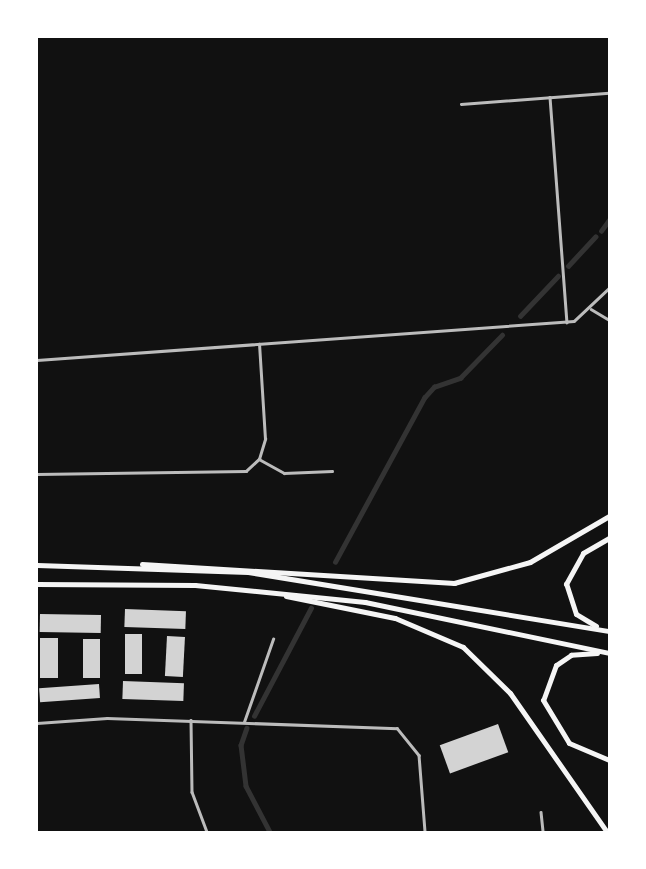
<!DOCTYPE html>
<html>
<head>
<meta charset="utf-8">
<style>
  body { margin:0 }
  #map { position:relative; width:646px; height:869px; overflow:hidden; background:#111; font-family:Arial,sans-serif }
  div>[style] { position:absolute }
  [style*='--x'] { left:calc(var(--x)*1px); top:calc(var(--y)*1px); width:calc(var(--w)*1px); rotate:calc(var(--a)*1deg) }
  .canal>* { height:4.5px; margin:-2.25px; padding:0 2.25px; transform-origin:2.25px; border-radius:2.25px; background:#333 }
  .building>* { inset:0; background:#d3d3d3; transform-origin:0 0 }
  .minor>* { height:2.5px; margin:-1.25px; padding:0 1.25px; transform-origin:1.25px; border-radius:1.25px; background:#bcbcbc }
  .tertiary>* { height:2.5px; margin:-1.25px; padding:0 1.25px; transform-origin:1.25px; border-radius:1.25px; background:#bcbcbc }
  .motorway>* { height:5px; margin:-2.5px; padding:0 2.5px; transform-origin:2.5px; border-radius:2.5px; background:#f5f5f5 }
  span { translate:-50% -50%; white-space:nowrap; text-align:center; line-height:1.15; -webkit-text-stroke:6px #fff; paint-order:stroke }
  .frame { position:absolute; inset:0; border:38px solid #fff; pointer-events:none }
</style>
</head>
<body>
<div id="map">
  <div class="canal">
    <div style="--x:601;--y:231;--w:14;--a:-54"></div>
    <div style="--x:568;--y:266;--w:40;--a:-47"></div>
    <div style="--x:520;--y:316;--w:55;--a:-46.5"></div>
    <div style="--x:335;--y:562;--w:187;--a:-61.5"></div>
    <div style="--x:424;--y:398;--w:15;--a:-48"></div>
    <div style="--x:434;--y:387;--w:28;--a:-19"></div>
    <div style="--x:460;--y:378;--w:60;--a:-45.7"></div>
    <div style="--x:254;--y:716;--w:122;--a:-62.2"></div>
    <div style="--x:247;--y:728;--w:18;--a:109"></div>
    <div style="--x:241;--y:745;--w:41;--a:83"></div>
    <div style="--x:246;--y:786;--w:52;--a:62.4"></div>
  </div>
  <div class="building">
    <div style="left:125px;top:609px;width:61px;height:18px;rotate:2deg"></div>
    <div style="left:40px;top:614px;width:61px;height:18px;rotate:1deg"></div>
    <div style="left:125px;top:634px;width:17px;height:40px"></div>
    <div style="left:167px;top:636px;width:18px;height:40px;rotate:3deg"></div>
    <div style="left:40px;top:638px;width:18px;height:40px"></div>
    <div style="left:83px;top:639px;width:17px;height:39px"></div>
    <div style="left:123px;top:681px;width:61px;height:18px;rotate:2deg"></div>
    <div style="left:99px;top:684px;width:14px;height:60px;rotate:86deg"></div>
    <div style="left:498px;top:724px;width:30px;height:62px;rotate:70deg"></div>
  </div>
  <div class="minor">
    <div style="--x:550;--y:97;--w:226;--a:85.7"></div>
    <div style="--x:461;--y:104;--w:148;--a:-4.3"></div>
    <div style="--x:591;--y:309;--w:21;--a:31"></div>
    <div style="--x:259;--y:459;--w:29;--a:29"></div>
    <div style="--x:284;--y:473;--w:48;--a:-2.4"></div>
    <div style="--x:37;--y:474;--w:209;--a:-0.8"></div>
    <div style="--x:246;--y:471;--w:18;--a:-43"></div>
    <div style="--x:259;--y:459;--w:21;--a:-73"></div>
    <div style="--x:265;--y:439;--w:95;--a:-93.6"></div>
    <div style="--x:191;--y:720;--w:72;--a:89.2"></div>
    <div style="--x:192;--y:792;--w:43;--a:69.4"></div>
    <div style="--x:244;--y:722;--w:88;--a:-70.7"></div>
    <div style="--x:37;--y:723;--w:70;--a:-4.1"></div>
    <div style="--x:107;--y:718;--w:290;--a:2"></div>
    <div style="--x:397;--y:728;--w:35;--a:51"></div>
    <div style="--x:419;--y:755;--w:77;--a:85.5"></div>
    <div style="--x:541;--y:812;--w:20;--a:84"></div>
  </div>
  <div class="tertiary">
    <div style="--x:37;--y:360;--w:538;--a:-4.15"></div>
    <div style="--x:574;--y:321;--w:48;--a:-43.3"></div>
  </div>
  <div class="motorway">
    <div style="--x:142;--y:564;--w:313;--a:3.5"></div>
    <div style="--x:454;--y:583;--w:79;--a:-15.4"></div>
    <div style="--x:530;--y:562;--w:91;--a:-30.2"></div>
    <div style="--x:37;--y:565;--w:211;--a:1.9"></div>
    <div style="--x:248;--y:572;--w:366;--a:9.3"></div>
    <div style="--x:37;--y:584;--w:158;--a:0.4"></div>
    <div style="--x:195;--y:585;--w:171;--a:5.7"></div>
    <div style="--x:365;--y:602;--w:249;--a:11.8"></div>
    <div style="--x:286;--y:596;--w:111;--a:11.4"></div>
    <div style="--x:395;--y:618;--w:74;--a:23.1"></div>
    <div style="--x:463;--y:647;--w:66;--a:44.4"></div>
    <div style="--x:510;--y:693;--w:169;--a:55.1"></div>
    <div style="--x:596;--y:626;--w:23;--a:-149"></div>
    <div style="--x:576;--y:614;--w:32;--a:-108"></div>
    <div style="--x:566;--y:584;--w:35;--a:-61"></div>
    <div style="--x:583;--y:553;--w:30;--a:-30"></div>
    <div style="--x:597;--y:653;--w:26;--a:176"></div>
    <div style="--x:571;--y:655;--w:18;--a:146"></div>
    <div style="--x:556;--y:665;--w:37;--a:110"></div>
    <div style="--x:543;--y:700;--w:50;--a:58.8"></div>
    <div style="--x:569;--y:743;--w:43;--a:23"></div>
  </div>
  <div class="frame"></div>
</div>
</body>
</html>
